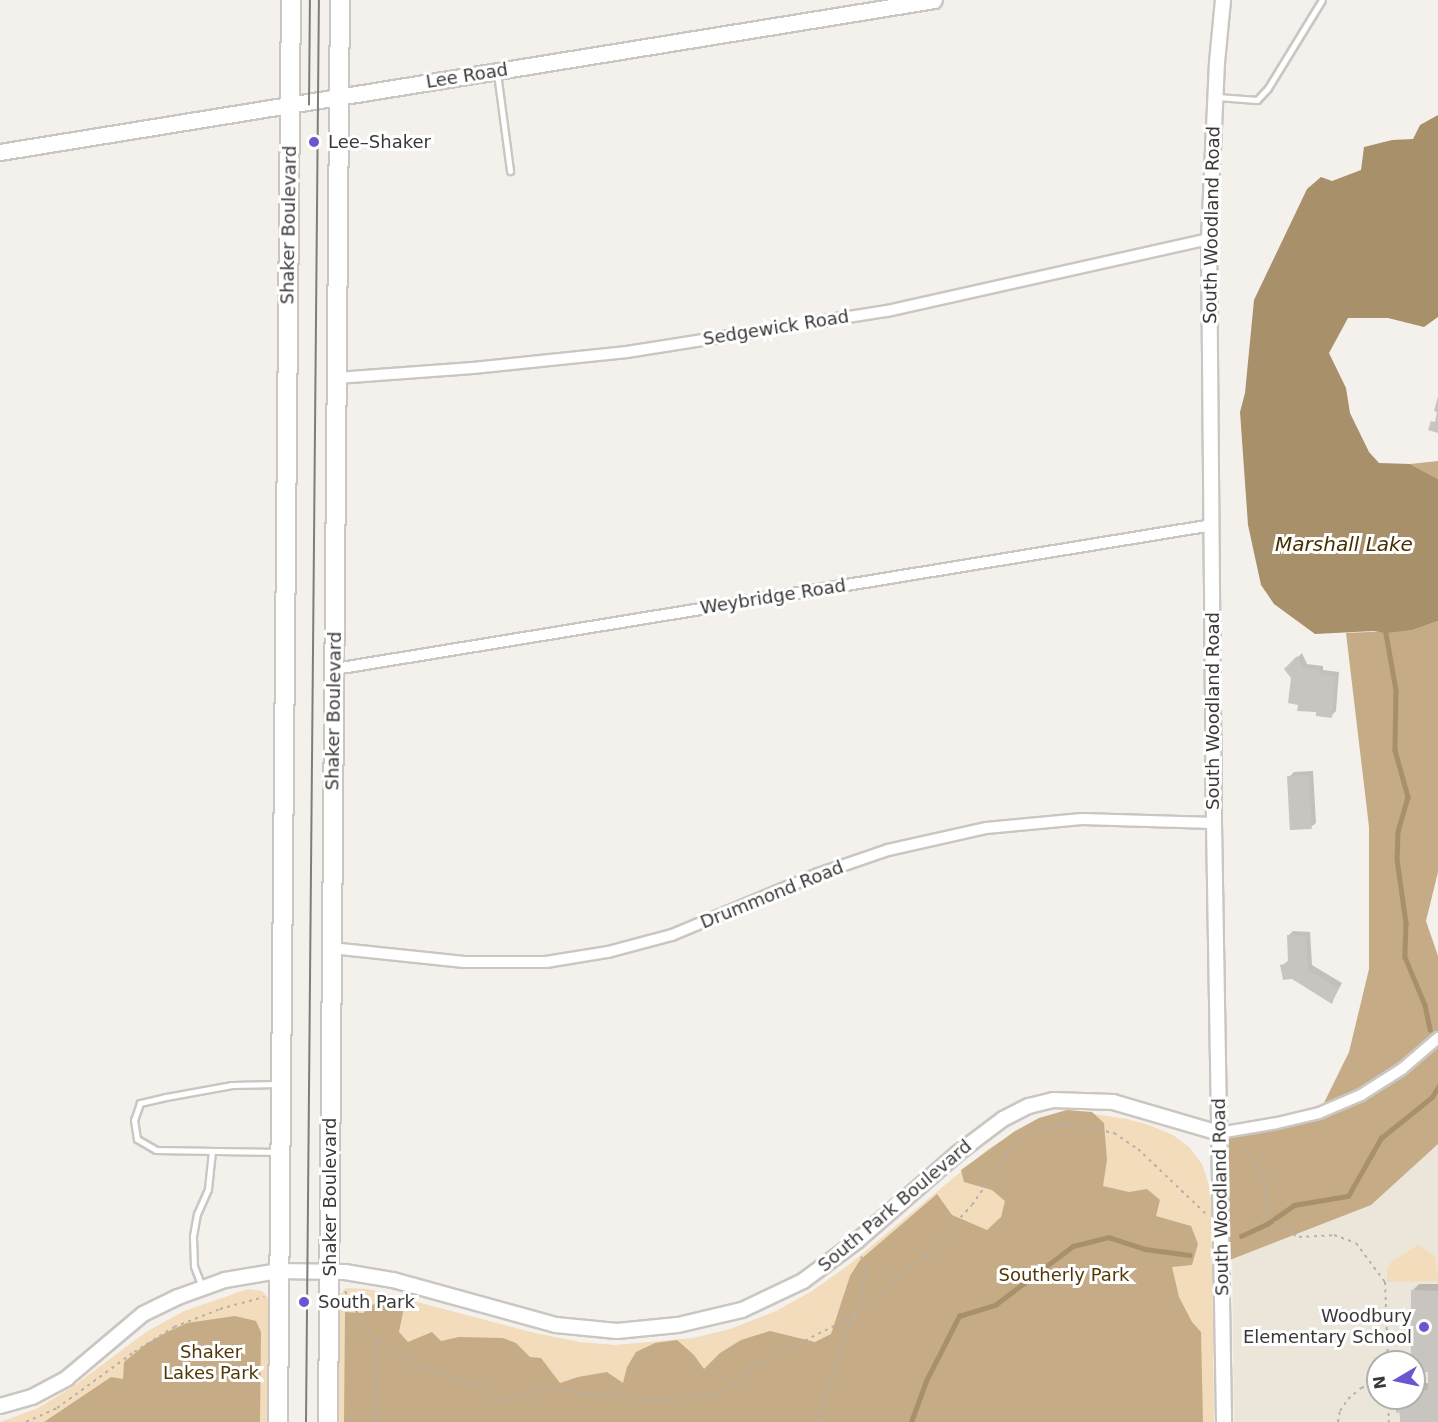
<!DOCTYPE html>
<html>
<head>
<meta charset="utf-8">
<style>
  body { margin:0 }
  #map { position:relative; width:1438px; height:1422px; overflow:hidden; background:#f4f1ec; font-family:"DejaVu Sans",sans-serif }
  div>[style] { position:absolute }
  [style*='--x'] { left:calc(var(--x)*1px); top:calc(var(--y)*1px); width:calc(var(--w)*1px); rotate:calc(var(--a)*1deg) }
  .built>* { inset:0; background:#ece5da }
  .green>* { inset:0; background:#f2dcbb }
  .forest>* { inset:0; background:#c5ac86 }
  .water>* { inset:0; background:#a8906b }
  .shadow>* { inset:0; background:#0003 }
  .stream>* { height:4.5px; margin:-2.25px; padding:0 2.25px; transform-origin:2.25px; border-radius:2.25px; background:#a8906b }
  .building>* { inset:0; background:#c8c5c0; transform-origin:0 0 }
  .path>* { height:2px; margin-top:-1px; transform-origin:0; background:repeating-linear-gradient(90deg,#b3b1ad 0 3px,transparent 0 7.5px) }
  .roads { filter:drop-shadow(2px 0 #cac7c2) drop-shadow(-2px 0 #cac7c2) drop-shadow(0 2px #cac7c2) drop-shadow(0 -2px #cac7c2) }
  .service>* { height:5px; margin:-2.5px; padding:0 2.5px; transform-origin:2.5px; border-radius:2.5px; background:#fff }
  .minor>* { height:10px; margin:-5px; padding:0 5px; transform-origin:5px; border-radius:5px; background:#fff }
  .tertiary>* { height:14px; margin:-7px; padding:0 7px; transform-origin:7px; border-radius:7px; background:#fff }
  .secondary>* { height:15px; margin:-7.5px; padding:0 7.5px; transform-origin:7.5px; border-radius:7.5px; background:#fff }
  .primary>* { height:18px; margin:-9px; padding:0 9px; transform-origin:9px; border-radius:9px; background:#fff }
  .tram>* { height:1.5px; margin:-0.75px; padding:0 0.75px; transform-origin:0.75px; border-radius:0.75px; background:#7f7d7a }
  .dots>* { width:16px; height:16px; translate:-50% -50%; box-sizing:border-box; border:3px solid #fff; border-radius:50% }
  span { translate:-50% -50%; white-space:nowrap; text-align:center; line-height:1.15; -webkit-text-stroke:6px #fff; paint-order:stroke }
  .street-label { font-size:18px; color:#3a3937 }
  .poi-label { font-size:18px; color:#3a3937 }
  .left { translate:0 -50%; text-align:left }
  .right { translate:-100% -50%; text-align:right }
  .park-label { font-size:18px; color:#523807 }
  .water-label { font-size:20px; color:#482f00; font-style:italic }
  .north { position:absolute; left:1366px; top:1350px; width:60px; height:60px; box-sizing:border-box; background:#fff; border:2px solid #b0b0af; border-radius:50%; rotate:261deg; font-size:16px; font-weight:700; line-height:24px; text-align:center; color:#3a3937 }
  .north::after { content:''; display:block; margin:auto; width:21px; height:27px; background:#6d55cf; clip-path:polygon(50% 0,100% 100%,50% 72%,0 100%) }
</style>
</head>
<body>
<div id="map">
  <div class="built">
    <div style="clip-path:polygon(evenodd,1438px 1053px,1438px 1422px,1234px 1422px,1231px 1157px,1438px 1053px,1378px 1362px,1414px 1362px,1414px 1398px,1378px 1398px,1378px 1362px)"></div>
  </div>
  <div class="green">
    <div style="clip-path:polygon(1067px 1110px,1127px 1119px,1149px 1125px,1173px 1135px,1189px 1147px,1202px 1164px,1210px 1188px,1212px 1213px,1214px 1422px,337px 1422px,337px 1298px,346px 1288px,368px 1289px,535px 1333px,580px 1342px,615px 1345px,693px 1338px,730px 1329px,776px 1311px,812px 1291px,850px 1264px,988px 1149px,1039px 1118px)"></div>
    <div style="clip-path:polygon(1418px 1245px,1435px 1256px,1438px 1281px,1387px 1282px,1387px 1270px,1391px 1262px)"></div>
    <div style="clip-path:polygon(248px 1289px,262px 1291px,269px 1299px,272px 1308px,271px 1422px,0 1422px,36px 1409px,71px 1388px,146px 1332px,184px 1311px)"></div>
  </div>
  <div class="forest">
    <div style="clip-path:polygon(1438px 461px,1438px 479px,1410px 464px)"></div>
    <div style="clip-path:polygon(1438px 621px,1438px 872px,1426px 921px,1438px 956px,1438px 1144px,1371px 1205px,1222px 1263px,1219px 1133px,1319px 1113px,1349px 1052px,1369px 969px,1369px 827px,1346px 633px,1413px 630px)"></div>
    <div style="clip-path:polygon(1067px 1110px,1092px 1112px,1104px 1123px,1107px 1160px,1103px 1186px,1129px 1192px,1147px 1189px,1160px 1200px,1156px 1216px,1191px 1226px,1198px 1244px,1192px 1265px,1172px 1267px,1179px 1297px,1192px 1322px,1201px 1332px,1203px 1422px,344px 1422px,345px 1312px,363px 1313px,381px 1298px,399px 1297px,405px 1302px,399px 1332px,408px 1342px,432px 1332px,441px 1341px,459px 1337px,503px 1338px,516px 1343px,530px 1357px,541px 1358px,560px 1383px,578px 1377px,607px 1372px,623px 1383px,627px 1367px,636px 1352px,655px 1343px,677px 1340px,694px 1355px,704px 1369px,720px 1353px,741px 1340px,770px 1331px,815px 1342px,831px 1334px,850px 1276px,860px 1260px,937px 1194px,952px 1215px,987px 1230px,1001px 1217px,1005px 1201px,992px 1190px,964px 1182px,961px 1170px,1015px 1131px,1039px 1118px)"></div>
    <div style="clip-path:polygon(235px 1316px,256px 1321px,261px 1332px,260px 1422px,44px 1422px,111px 1377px,123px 1379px,124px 1362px,146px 1344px,167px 1332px,187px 1323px)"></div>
  </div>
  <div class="water">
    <div style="clip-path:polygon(1438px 115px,1438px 317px,1424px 327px,1388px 318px,1348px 318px,1329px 353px,1346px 388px,1350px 413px,1369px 452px,1379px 463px,1410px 464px,1438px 479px,1438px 621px,1413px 630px,1385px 633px,1374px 631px,1315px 634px,1274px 604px,1261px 585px,1248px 525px,1240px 412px,1245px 393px,1254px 300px,1307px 189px,1321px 177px,1332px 181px,1361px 170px,1364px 147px,1392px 140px,1413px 139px,1420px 125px)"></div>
  </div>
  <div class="shadow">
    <div style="clip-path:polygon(1302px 653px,1307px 664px,1323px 666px,1323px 670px,1339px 672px,1336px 711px,1331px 716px,1300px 703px,1292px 678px,1286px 669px)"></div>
    <div style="clip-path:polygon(1313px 771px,1316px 823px,1311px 827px,1289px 777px,1294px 772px)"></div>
    <div style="clip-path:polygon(1293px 931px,1310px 932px,1312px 965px,1342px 983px,1332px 1002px,1282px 966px,1289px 960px,1288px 936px)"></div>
    <div style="clip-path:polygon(1419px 1284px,1438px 1284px,1438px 1422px,1401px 1422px,1397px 1398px,1414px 1398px,1414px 1383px,1429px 1383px,1429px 1371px,1414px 1371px,1412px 1362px,1412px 1291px)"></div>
  </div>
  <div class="stream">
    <div style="--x:1385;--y:628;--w:63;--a:79.9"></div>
    <div style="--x:1396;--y:690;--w:60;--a:91"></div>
    <div style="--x:1395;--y:750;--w:49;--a:74.5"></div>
    <div style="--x:1408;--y:797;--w:37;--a:106"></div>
    <div style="--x:1398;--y:833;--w:26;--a:92"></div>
    <div style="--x:1397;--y:859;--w:65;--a:82"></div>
    <div style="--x:1406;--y:923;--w:34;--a:92"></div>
    <div style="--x:1405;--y:957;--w:52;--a:67.4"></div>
    <div style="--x:1425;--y:1005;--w:25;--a:78"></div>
    <div style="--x:1241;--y:1236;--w:29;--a:-25"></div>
    <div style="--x:1267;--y:1224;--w:33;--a:-35"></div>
    <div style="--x:1294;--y:1205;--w:55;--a:-9.5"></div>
    <div style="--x:1348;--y:1196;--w:67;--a:-60.4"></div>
    <div style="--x:1381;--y:1138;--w:65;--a:-38.8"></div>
    <div style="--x:1432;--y:1097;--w:12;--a:-59"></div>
    <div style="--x:911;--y:1422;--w:44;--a:-69.9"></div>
    <div style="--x:926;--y:1381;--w:73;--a:-63.1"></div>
    <div style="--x:959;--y:1316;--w:38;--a:-17"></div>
    <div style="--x:995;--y:1305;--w:98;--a:-37.1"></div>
    <div style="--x:1073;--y:1246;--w:36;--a:-14"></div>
    <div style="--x:1108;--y:1237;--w:39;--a:18"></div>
    <div style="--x:1145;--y:1249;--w:45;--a:7.6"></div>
  </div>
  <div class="building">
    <div style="clip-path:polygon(1438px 396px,1438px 433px,1428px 430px,1431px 421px,1435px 422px,1437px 412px,1434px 411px)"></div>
    <div style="clip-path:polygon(1297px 656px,1303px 668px,1319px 670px,1319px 675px,1335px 676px,1332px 718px,1316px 716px,1316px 712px,1297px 711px,1298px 705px,1288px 703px,1291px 678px,1284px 669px)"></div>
    <div style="left:1309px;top:775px;width:54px;height:22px;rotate:87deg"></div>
    <div style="clip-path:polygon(1287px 935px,1306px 936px,1308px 970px,1338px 988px,1332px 1004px,1292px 979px,1283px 980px,1280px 965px,1288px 963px)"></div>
    <div style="clip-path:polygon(1411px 1290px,1438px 1291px,1438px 1422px,1400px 1422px,1400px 1412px,1396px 1413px,1395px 1398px,1414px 1398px,1414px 1390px,1428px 1390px,1428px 1372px,1414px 1372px,1414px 1362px,1411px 1362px)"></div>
  </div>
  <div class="path">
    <div style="--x:1242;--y:1150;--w:14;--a:39"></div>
    <div style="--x:1253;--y:1159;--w:23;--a:61"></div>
    <div style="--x:1264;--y:1179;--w:30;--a:84"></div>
    <div style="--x:1267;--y:1209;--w:23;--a:56"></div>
    <div style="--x:1280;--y:1228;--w:21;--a:25"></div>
    <div style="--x:1299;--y:1237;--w:35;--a:-3"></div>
    <div style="--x:1334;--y:1235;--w:23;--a:20"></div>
    <div style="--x:1356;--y:1243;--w:49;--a:53.4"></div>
    <div style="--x:1385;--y:1282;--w:80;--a:87.9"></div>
    <div style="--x:345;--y:1291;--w:49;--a:60.8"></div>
    <div style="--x:369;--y:1334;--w:9;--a:32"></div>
    <div style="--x:377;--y:1339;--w:54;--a:32.2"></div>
    <div style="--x:423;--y:1368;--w:51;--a:18.4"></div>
    <div style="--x:471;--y:1384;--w:38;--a:25"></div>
    <div style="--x:505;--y:1400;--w:47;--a:-14.9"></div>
    <div style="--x:550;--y:1388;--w:61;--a:8.5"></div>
    <div style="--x:610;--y:1397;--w:50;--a:3.4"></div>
    <div style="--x:660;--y:1400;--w:60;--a:-6.7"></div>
    <div style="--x:720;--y:1393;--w:48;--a:-37.3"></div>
    <div style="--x:758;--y:1364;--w:107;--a:-26.6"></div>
    <div style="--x:854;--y:1316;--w:35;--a:-74"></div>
    <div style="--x:864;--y:1282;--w:16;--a:-86"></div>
    <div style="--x:865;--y:1266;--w:13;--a:-113"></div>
    <div style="--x:1414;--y:1381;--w:12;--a:0"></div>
    <div style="--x:1388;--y:1398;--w:24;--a:88"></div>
    <div style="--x:26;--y:1422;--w:34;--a:-24"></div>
    <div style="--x:57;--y:1408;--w:95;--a:-36"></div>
    <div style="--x:134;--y:1352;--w:47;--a:-32"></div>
    <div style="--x:174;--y:1327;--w:49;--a:-21.4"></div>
    <div style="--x:220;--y:1309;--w:46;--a:-15.3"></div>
    <div style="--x:376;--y:1422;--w:62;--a:-91.8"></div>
    <div style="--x:374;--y:1360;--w:21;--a:-82"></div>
    <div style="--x:819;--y:1422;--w:84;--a:-73.5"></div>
    <div style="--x:843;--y:1341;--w:27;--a:-66"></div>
    <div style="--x:854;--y:1316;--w:18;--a:-34"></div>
    <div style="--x:869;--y:1306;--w:50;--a:-46.6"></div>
    <div style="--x:903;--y:1270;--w:26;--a:-32"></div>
    <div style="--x:925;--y:1256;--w:69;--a:-47.3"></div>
    <div style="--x:972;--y:1205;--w:78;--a:-55.5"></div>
    <div style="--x:1016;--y:1141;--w:21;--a:-29"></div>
    <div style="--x:1034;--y:1131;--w:25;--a:-14"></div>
    <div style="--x:1058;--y:1125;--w:11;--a:-5"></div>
    <div style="--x:1069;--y:1124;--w:46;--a:11.3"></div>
    <div style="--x:1114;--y:1133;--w:29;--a:34"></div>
    <div style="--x:1138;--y:1149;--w:93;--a:43.7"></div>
    <div style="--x:1338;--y:1422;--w:11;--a:-80"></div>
    <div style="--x:1340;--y:1411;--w:14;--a:-56"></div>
    <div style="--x:1348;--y:1399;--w:17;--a:-40"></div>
    <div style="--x:1361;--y:1388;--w:18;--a:-19"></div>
  </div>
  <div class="roads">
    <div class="service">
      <div style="--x:497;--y:73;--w:99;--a:82.4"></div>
      <div style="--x:1217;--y:97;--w:40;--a:4.3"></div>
      <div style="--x:1257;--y:100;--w:16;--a:-47"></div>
      <div style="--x:1268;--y:88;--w:103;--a:-58.5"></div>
      <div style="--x:278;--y:1084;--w:46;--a:178.8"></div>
      <div style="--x:232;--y:1085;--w:67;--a:169.7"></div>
      <div style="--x:166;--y:1097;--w:27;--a:167"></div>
      <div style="--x:140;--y:1103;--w:18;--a:109"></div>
      <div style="--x:134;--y:1120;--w:19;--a:81"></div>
      <div style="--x:137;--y:1139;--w:22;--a:30"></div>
      <div style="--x:156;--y:1150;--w:123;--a:0.9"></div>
      <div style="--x:202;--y:1287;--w:22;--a:-111"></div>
      <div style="--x:194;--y:1266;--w:30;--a:-92"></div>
      <div style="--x:193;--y:1236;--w:22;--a:-80"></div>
      <div style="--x:197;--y:1214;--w:27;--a:-66"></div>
      <div style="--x:208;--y:1189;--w:38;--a:-84"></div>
    </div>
    <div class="minor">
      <div style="--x:337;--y:378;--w:136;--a:-4.2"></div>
      <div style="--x:473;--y:368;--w:155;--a:-5.9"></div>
      <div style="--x:627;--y:352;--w:263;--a:-9"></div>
      <div style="--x:887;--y:311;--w:330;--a:-12.6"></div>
      <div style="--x:335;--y:669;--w:889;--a:-9.32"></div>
      <div style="--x:331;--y:948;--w:134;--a:6"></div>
      <div style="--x:464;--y:962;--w:82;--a:0"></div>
      <div style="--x:546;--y:962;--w:63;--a:-9.2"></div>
      <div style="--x:608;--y:952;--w:66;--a:-14.9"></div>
      <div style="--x:672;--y:935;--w:158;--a:-22.7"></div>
      <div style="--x:818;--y:874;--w:74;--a:-18.9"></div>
      <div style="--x:888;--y:850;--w:100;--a:-12.7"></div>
      <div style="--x:986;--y:828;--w:96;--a:-5.4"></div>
      <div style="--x:1082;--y:819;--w:132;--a:1.7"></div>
      <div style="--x:1219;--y:1133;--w:59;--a:-9.8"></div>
      <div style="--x:1277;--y:1123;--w:43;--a:-13.4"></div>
      <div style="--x:1319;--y:1113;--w:46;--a:-23.2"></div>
      <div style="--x:1361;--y:1095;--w:49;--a:-32.4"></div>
      <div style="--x:1402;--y:1069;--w:48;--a:-40.7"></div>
    </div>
    <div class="tertiary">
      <div style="--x:1223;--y:0;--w:62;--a:95.5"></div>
      <div style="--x:1217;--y:62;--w:177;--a:92.6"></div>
      <div style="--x:1209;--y:239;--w:584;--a:89.51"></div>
      <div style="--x:1214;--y:823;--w:599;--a:89.04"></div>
      <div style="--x:0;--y:1406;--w:33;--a:-16"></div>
      <div style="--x:32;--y:1397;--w:40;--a:-28"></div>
      <div style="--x:67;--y:1378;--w:99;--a:-40.1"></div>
      <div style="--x:143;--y:1314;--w:39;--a:-26"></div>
      <div style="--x:178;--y:1297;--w:50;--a:-19.9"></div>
      <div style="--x:225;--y:1280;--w:55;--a:-9.5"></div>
      <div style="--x:279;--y:1271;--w:66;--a:0.9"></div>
      <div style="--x:345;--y:1272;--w:49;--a:9.5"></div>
      <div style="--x:393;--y:1280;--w:169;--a:15.4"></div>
      <div style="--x:556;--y:1325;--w:61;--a:5.6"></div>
      <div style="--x:617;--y:1331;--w:61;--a:-5.6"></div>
      <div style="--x:678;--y:1325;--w:66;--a:-13.2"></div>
      <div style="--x:742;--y:1310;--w:68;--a:-25.4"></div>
      <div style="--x:803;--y:1281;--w:67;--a:-36.5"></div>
      <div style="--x:857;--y:1241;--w:134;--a:-41.1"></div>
      <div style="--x:958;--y:1153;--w:56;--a:-37.1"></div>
      <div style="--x:1003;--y:1119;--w:29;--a:-27"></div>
      <div style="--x:1029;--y:1106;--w:25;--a:-14"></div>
      <div style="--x:1053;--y:1100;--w:60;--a:1.9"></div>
      <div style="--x:1113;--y:1102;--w:110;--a:16.3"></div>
    </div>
    <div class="secondary">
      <div style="--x:0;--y:152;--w:946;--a:-9.24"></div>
    </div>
    <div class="primary">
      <div style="--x:278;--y:1422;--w:1422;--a:-89.48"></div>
      <div style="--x:328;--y:1422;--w:1422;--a:-89.52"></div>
    </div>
  </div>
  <div class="tram">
    <div style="--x:309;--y:105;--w:105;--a:-89.5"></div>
    <div style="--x:306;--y:1422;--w:1422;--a:-89.48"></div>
  </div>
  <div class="dots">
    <div style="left:314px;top:142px;background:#6d55cf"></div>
    <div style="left:304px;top:1302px;background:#6d55cf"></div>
    <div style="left:1424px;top:1327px;background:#6d55cf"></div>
  </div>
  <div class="street-label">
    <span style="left:467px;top:76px;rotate:-9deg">Lee Road</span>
    <span style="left:289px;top:225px;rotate:-89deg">Shaker Boulevard</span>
    <span style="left:1212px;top:225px;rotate:-89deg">South Woodland Road</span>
    <span style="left:776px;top:328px;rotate:-9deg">Sedgewick Road</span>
    <span style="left:773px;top:597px;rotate:-9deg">Weybridge Road</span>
    <span style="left:334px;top:711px;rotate:-89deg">Shaker Boulevard</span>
    <span style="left:1213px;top:711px;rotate:-90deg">South Woodland Road</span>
    <span style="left:772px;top:895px;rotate:-22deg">Drummond Road</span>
    <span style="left:330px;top:1197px;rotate:-90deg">Shaker Boulevard</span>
    <span style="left:1221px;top:1197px;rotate:-91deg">South Woodland Road</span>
    <span style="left:895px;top:1206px;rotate:-40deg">South Park Boulevard</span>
  </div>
  <div class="poi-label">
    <span class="left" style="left:328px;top:142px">Lee–Shaker</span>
    <span class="left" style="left:318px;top:1302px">South Park</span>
    <span class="right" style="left:1412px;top:1327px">Woodbury<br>Elementary School</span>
  </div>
  <div class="park-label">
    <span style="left:1064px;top:1275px">Southerly Park</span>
    <span style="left:211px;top:1363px">Shaker<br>Lakes Park</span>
  </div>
  <div class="water-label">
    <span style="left:1344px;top:544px">Marshall Lake</span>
  </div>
  <div class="north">N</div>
</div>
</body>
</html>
